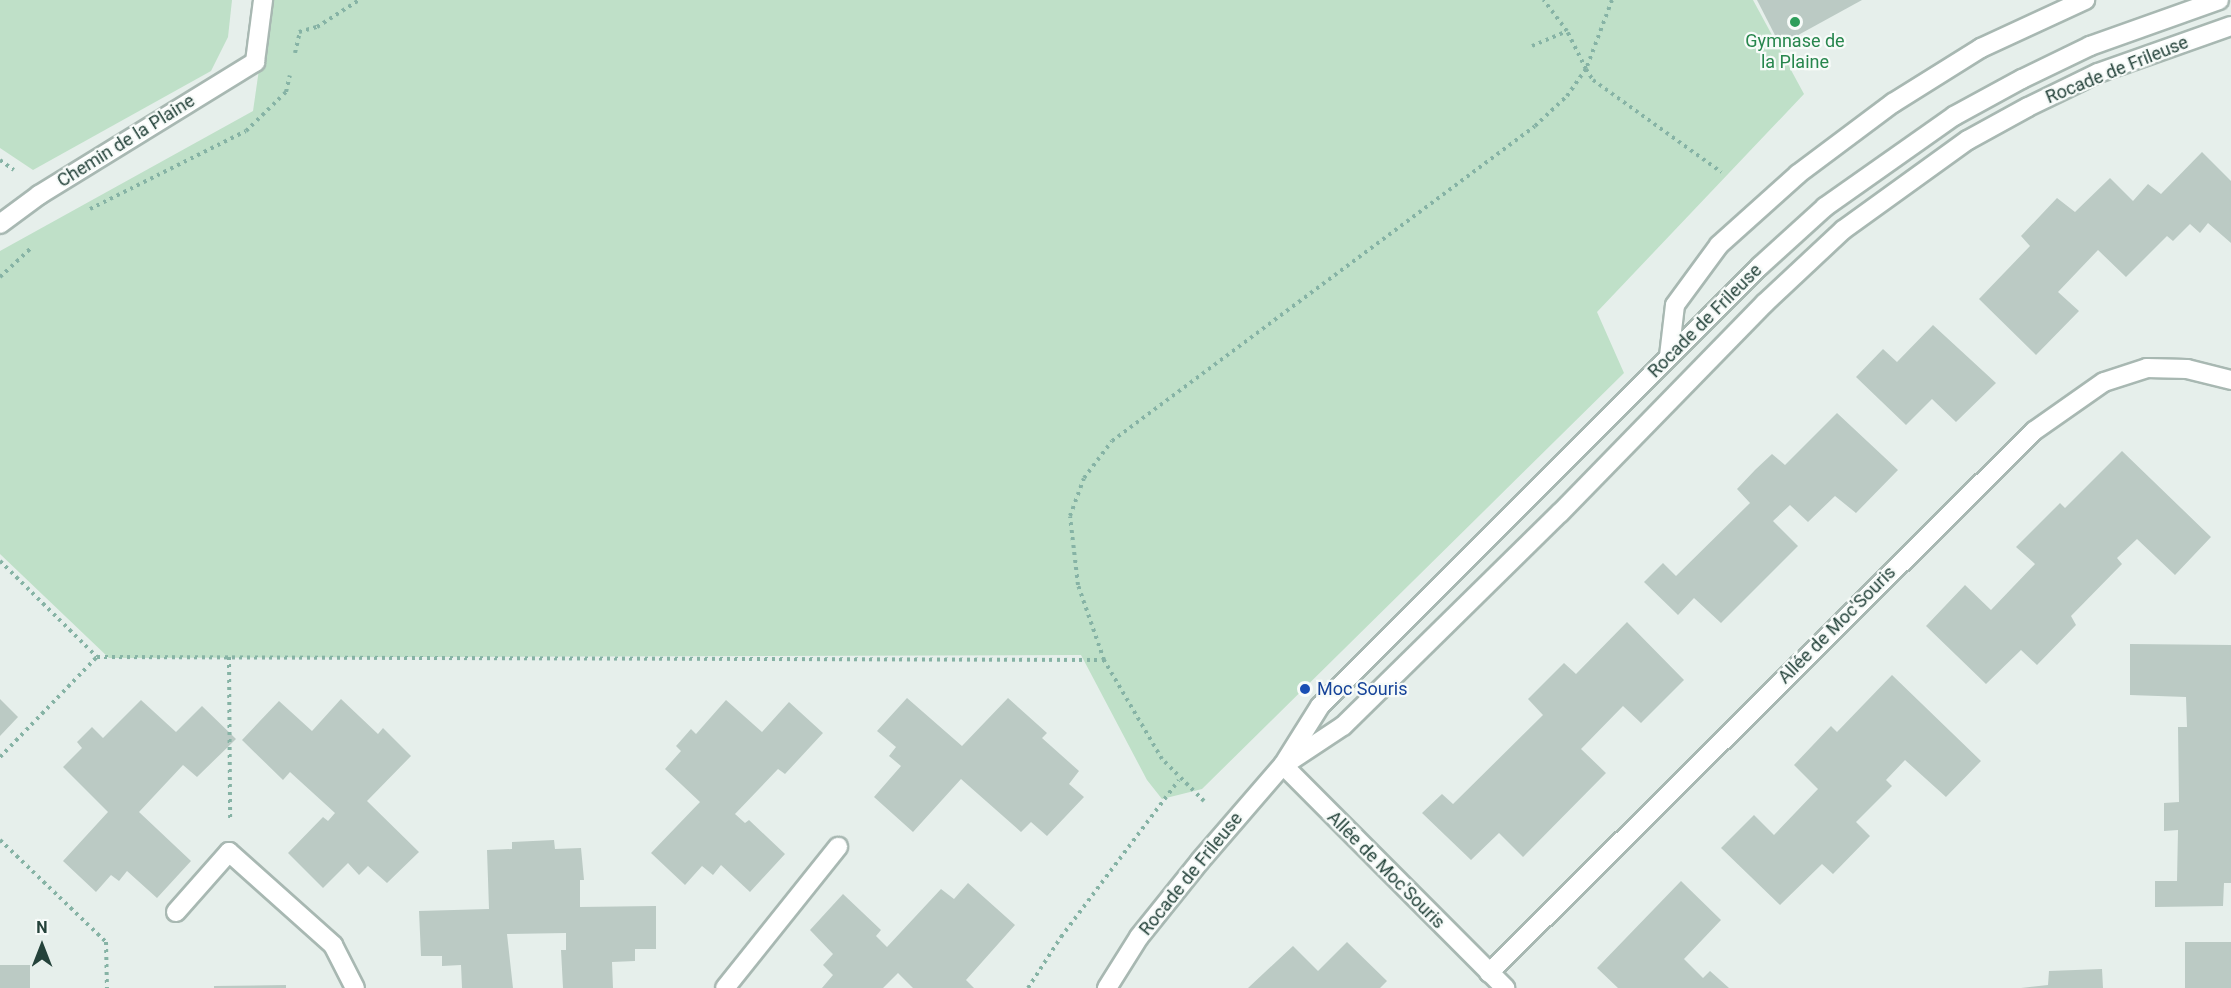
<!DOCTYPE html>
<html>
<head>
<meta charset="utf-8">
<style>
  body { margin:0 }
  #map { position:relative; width:2231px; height:988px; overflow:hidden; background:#e6efeb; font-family:Roboto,sans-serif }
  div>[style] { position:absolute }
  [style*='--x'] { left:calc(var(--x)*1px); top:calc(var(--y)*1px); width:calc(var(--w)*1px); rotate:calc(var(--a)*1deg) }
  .green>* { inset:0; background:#bfe0c8 }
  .building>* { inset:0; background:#bbcac4; transform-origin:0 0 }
  .path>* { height:4px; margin-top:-2px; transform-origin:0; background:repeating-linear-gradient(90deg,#86b3a5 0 3px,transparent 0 7.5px) }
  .roads { filter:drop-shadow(2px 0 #a8b8b2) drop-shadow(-2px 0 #a8b8b2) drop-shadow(0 2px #a8b8b2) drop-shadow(0 -2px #a8b8b2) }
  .lane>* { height:18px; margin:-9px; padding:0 9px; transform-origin:9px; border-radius:9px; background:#fff }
  .street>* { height:18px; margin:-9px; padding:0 9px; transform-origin:9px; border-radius:9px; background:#fff }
  .secondary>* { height:18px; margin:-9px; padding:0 9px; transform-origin:9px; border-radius:9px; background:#fff }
  .dots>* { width:16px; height:16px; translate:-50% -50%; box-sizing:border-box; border:3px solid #f7fbf9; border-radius:50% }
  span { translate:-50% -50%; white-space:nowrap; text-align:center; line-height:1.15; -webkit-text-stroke:4.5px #f7fbf9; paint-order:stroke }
  .leisure-label { font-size:18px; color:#27864d }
  .street-label { font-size:18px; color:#24423a }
  .transit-label { font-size:18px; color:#164399 }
  .left { translate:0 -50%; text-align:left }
  .north { position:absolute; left:12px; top:916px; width:60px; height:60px; -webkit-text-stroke:4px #f7fbf9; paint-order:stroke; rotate:0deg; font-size:16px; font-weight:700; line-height:24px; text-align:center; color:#24423a }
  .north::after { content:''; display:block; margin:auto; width:21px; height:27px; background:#24423a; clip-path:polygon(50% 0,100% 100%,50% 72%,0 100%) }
</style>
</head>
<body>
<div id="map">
  <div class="green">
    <div style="clip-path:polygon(0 0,232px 0,228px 37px,211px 71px,33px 170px,0 148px)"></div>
    <div style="clip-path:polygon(269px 0,1753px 0,1804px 94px,1597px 312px,1624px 373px,1202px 789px,1162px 799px,1147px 780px,1081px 655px,109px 658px,0 554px,0 251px,253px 111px)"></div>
  </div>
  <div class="building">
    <div style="clip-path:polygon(1757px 0,1862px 0,1780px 45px)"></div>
    <div style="clip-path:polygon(2202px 152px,2231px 181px,2231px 243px,2208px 223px,2200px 233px,2190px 224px,2173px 241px,2167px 236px,2126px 277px,2098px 250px,2058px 292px,2079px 311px,2036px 355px,1979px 299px,2030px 246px,2021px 236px,2057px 198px,2075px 212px,2110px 178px,2133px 201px,2148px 184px,2161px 194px)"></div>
    <div style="clip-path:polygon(1933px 325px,1996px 383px,1956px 422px,1932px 399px,1906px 425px,1856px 377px,1883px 349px,1897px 362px)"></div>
    <div style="clip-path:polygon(1837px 413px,1898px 470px,1856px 513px,1835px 496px,1808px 522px,1790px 505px,1773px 521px,1798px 546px,1721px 623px,1694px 598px,1678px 615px,1644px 582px,1663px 563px,1676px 576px,1750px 503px,1737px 489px,1755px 470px,1772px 454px,1785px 465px)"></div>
    <div style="clip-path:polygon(2122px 451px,2211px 537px,2175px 575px,2137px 539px,2117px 558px,2122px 564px,2071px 616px,2076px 625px,2037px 665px,2021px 650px,1986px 684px,1926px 626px,1965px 585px,1991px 610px,2035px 564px,2016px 547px,2060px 503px,2065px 508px)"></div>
    <div style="clip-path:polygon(1627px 622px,1684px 680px,1641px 723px,1623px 706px,1581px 749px,1606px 773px,1523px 857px,1499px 833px,1471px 860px,1422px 813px,1442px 794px,1453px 804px,1543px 715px,1528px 699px,1564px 663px,1576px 674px)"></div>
    <div style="clip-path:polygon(2130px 644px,2231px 645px,2231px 883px,2224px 883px,2223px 906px,2155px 907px,2155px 881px,2177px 881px,2178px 830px,2164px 831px,2164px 803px,2179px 802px,2178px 727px,2187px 727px,2186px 697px,2130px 695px)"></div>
    <div style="clip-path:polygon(1892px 675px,1981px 761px,1946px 797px,1905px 760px,1886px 780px,1892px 786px,1856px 822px,1870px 836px,1833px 874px,1822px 864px,1780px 905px,1721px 848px,1754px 815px,1774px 835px,1818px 789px,1794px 765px,1831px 726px,1837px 732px)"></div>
    <div style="clip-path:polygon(907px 698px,962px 746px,1008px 698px,1047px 733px,1042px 738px,1079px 771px,1069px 784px,1084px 797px,1047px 836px,1031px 822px,1021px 832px,961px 779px,913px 832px,874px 797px,901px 766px,889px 756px,896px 747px,877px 731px)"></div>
    <div style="clip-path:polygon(0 699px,18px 717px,0 736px)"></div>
    <div style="clip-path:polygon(341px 699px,378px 734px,383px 728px,411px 756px,367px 801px,419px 852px,387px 883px,368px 866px,359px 875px,348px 863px,323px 888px,288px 853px,323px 817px,328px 821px,335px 813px,290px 772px,283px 780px,242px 740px,279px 701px,312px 731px)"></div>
    <div style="clip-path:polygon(141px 700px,176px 732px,202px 706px,236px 739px,197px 777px,183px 765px,139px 812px,191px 861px,157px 898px,127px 871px,119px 881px,111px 875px,96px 892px,63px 861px,108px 812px,63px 767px,82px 748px,77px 742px,92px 727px,103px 738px)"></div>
    <div style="clip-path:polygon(726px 700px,762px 732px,789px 702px,823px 733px,785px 774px,778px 769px,735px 814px,745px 823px,749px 820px,785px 854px,750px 892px,721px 865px,713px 875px,702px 866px,685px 885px,651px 853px,700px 802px,665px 769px,681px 751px,676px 746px,691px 729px,696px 734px)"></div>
    <div style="clip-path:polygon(554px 840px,555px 849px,581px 848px,584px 880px,580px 880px,580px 907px,656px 906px,656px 949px,635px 949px,635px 961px,612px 962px,613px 988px,563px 988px,561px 950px,566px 950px,566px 933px,507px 934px,513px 988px,462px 988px,461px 965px,442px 966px,442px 956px,421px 956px,419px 911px,489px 909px,487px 850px,512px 849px,512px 842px)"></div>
    <div style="clip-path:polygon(1681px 881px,1721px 920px,1684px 959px,1703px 978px,1710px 971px,1729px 988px,1618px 988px,1597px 968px)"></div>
    <div style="clip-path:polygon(968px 883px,1015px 925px,966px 980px,974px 988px,913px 988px,898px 973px,883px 988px,822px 988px,833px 975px,823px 965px,833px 954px,810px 930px,843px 894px,881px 930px,876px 936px,887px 947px,941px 889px,954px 899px)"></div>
    <div style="clip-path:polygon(1347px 942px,1387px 981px,1380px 988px,1248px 988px,1293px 946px,1318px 971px)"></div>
    <div style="left:2231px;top:942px;width:46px;height:46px;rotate:90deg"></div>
    <div style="left:0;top:965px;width:30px;height:23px"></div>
    <div style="clip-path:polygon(2102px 969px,2103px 988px,2021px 988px,2048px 985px,2049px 971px)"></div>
    <div style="clip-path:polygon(286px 985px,286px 988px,214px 988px,214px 986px)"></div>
  </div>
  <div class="path">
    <div style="--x:1612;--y:0;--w:74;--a:110.6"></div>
    <div style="--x:1586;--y:69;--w:13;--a:58"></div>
    <div style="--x:1593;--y:80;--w:158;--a:35.7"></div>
    <div style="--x:299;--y:32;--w:19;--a:-16"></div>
    <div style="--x:317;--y:27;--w:50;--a:-32.7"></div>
    <div style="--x:1532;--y:46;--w:38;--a:-23"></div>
    <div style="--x:295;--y:53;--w:23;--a:-77"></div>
    <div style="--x:0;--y:160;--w:17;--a:36"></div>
    <div style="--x:90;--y:209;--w:174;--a:-26.6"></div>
    <div style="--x:246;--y:131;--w:56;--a:-44.3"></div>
    <div style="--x:286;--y:92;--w:17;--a:-77"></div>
    <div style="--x:0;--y:277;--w:41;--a:-43"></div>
    <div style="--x:0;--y:561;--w:136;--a:44.7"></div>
    <div style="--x:97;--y:657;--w:1007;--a:0.17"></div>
    <div style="--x:229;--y:657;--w:161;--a:89.6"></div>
    <div style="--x:0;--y:757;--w:139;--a:-45.9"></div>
    <div style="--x:1204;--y:801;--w:59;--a:-135"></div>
    <div style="--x:1162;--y:759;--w:115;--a:-120.4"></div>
    <div style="--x:1104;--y:660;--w:79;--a:-109.1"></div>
    <div style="--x:1078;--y:585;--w:69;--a:-96.6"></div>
    <div style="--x:1070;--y:516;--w:40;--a:-69.8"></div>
    <div style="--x:1084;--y:478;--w:46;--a:-52.9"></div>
    <div style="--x:1112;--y:441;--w:527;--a:-36.67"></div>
    <div style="--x:1535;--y:126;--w:44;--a:-43.2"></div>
    <div style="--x:1567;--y:96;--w:33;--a:-55"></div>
    <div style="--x:1586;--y:69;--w:42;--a:-116.6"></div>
    <div style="--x:1567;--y:31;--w:39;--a:-127"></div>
    <div style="--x:0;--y:840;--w:147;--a:43.9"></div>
    <div style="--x:106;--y:942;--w:46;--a:88.8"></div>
    <div style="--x:1028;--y:988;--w:61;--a:-57.1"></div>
    <div style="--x:1061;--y:937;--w:196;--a:-53.1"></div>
  </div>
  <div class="roads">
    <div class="lane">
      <div style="--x:1669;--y:356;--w:51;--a:-83.3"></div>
      <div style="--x:1675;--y:305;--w:74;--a:-53.7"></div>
      <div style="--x:1719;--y:245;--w:106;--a:-41.9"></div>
      <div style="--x:1798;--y:174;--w:119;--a:-36.8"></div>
      <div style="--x:1893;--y:103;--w:104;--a:-32"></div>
      <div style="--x:1981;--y:48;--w:115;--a:-24.8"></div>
    </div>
    <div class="street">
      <div style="--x:0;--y:224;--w:49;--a:-36.6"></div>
      <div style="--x:39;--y:195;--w:254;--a:-31.6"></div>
      <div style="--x:255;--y:62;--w:63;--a:-82.6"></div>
      <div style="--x:1283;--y:765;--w:315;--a:45.1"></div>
      <div style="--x:176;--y:912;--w:80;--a:-48.5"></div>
      <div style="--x:229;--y:852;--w:140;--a:41.8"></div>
      <div style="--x:333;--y:945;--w:48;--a:62.9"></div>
      <div style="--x:1489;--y:973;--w:769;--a:-44.84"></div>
      <div style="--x:2034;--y:431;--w:85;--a:-35"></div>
      <div style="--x:2104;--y:382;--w:45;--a:-18"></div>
      <div style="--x:2147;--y:368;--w:40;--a:1.4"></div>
      <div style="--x:2187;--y:369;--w:45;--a:14"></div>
      <div style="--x:725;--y:988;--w:181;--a:-51.3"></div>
    </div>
    <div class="secondary">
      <div style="--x:1287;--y:763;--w:67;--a:-33.5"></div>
      <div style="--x:1343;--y:726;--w:304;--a:-44.5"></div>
      <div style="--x:1560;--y:513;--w:293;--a:-45.7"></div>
      <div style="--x:1765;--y:303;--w:107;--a:-43.1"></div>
      <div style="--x:1843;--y:230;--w:154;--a:-35.8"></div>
      <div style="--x:1968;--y:140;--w:68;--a:-28.8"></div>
      <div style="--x:2028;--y:107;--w:78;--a:-25.9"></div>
      <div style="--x:2098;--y:73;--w:141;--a:-19.5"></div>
      <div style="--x:1107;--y:988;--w:60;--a:-57.9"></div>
      <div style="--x:1139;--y:937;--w:97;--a:-51.2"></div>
      <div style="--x:1200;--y:861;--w:127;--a:-49.2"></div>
      <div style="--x:1283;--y:765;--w:70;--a:-57.9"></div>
      <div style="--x:1320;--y:706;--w:622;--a:-45"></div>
      <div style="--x:1760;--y:266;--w:88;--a:-42.2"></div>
      <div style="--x:1825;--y:207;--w:158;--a:-35.2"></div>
      <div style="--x:1954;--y:116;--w:77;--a:-28.6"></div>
      <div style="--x:2022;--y:79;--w:76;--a:-25.9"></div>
      <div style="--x:2090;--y:46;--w:137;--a:-19.6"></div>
    </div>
  </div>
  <div class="dots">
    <div style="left:1795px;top:22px;background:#2e9e5b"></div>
    <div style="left:1305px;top:689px;background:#1a4fb4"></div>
  </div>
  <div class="leisure-label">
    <span style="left:1795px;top:52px">Gymnase de<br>la Plaine</span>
  </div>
  <div class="street-label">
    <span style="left:2117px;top:70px;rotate:-22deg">Rocade de Frileuse</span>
    <span style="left:126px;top:141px;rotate:-32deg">Chemin de la Plaine</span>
    <span style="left:1705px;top:321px;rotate:-45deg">Rocade de Frileuse</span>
    <span style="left:1837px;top:625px;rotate:-45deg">Allée de Moc'Souris</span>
    <span style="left:1386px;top:870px;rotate:45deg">Allée de Moc'Souris</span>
    <span style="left:1191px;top:874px;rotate:-51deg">Rocade de Frileuse</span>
  </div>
  <div class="transit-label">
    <span class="left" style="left:1317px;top:689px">Moc Souris</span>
  </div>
  <div class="north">N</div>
</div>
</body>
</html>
